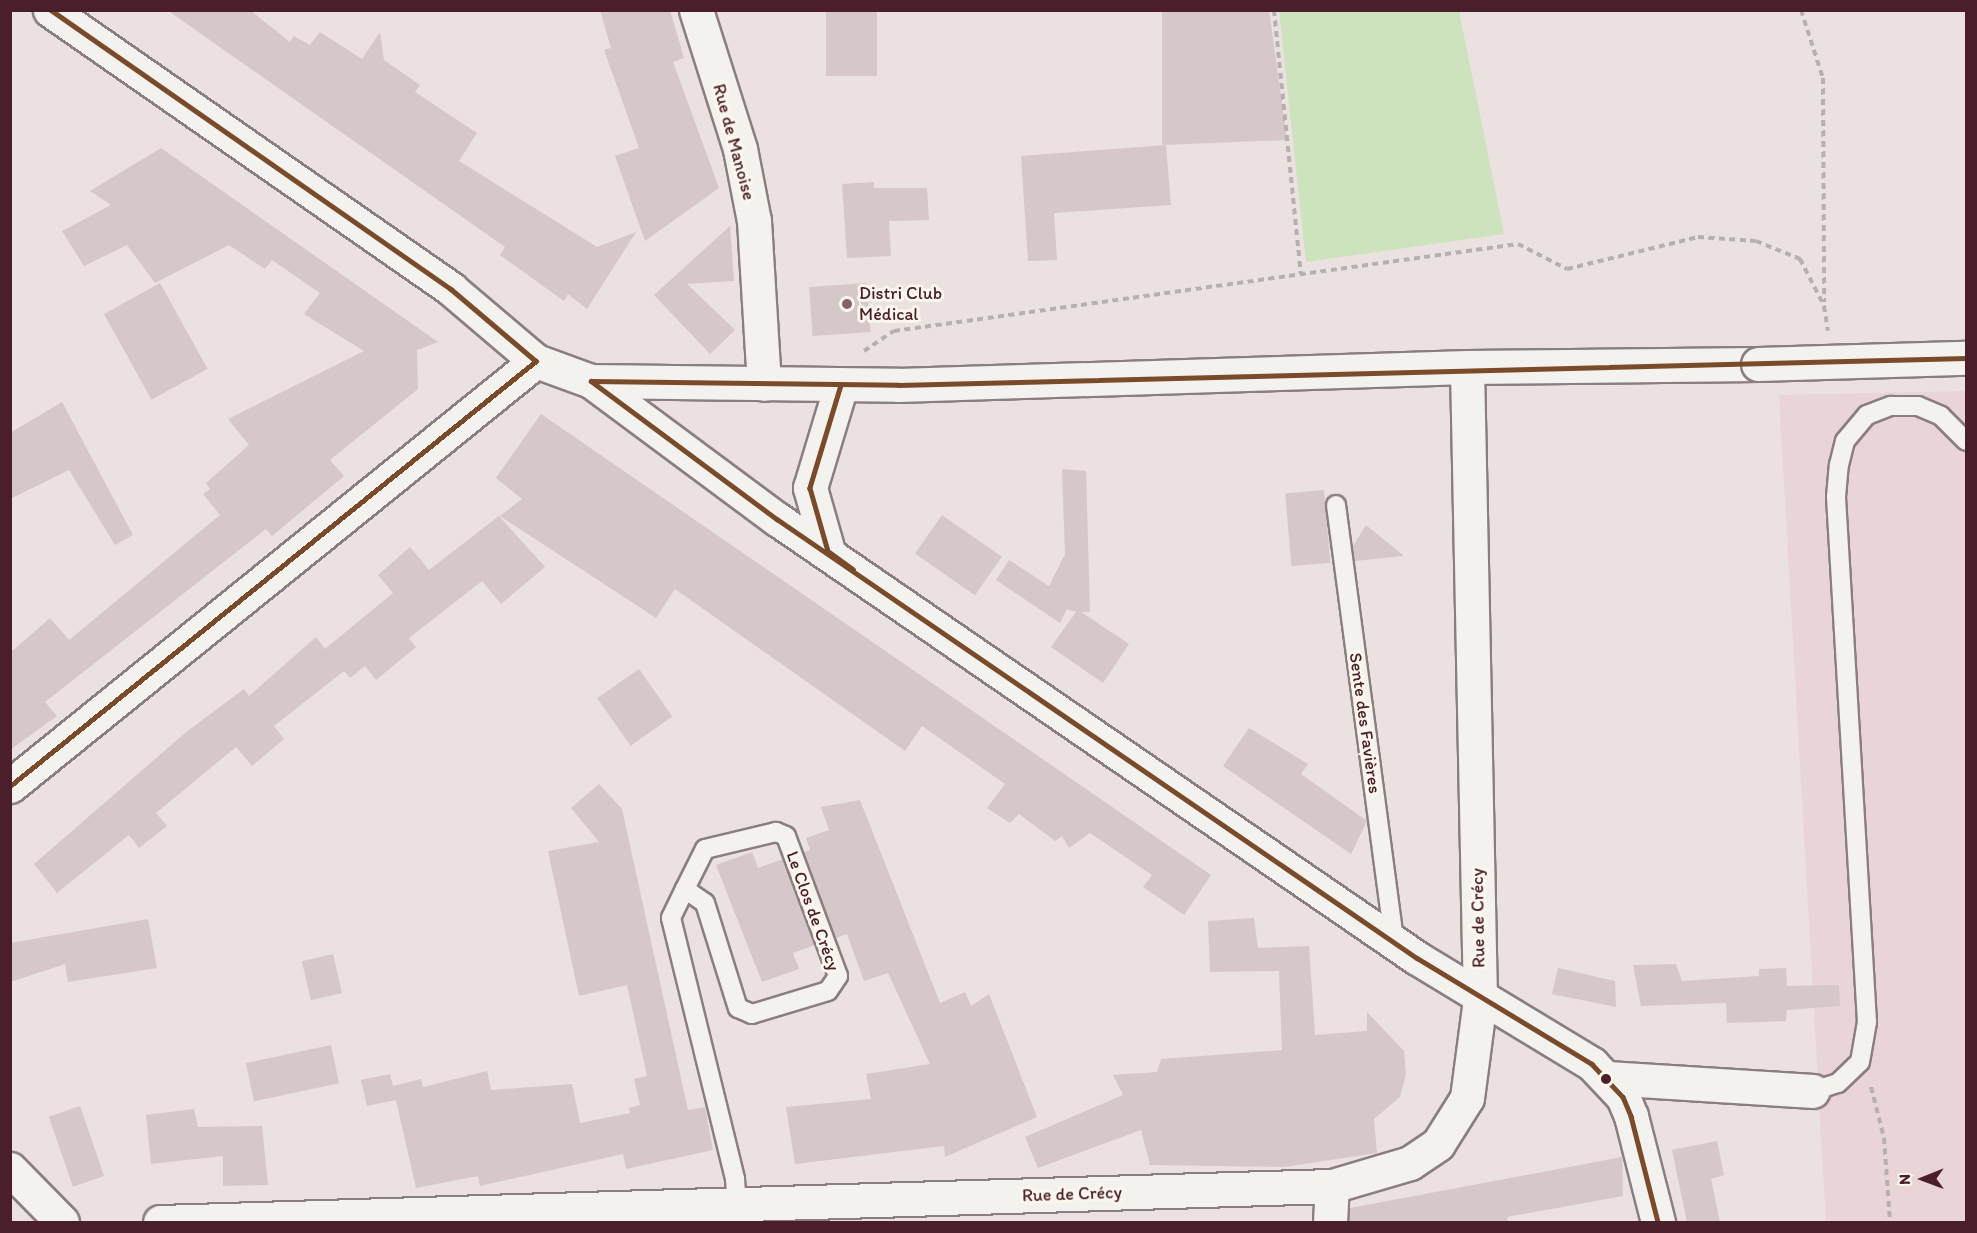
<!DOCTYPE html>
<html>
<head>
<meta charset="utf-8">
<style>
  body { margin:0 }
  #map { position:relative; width:1977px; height:1233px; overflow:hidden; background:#ebe1e0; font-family:Itim,sans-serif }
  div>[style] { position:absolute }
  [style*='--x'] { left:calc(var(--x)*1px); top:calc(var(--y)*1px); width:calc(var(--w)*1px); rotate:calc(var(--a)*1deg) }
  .built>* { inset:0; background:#e9d4d7 }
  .green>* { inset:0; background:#cde3be }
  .building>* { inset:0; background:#d6c7ca; transform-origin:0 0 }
  .path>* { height:4px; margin-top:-2px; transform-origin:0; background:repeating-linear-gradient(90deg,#b6b0af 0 6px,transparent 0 10.5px) }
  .roads { filter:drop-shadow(2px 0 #8b7e80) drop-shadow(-2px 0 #8b7e80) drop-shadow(0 2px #8b7e80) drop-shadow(0 -2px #8b7e80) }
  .service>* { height:18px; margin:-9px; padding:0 9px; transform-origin:9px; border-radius:9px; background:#f4f2ee }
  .minor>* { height:33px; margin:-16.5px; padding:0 16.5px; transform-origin:16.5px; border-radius:16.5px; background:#f4f2ee }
  .secondary>* { height:33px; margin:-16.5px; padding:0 16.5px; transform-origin:16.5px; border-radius:16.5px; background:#f4f2ee }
  .bridges { filter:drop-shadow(2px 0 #8b7e80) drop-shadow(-2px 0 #8b7e80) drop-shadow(0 2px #8b7e80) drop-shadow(0 -2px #8b7e80) }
  .secondary-bridge>* { height:33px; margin:-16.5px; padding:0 16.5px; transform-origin:16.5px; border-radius:16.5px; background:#f4f2ee }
  .bus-1>* { height:4.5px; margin:-2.25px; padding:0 2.25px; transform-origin:2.25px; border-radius:2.25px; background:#7a4b2a }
  .dots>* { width:16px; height:16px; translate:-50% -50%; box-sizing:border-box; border:3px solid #fbf7ec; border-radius:50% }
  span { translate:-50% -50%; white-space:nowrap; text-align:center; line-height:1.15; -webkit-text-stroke:6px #fbf7ec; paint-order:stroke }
  .street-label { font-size:18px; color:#4a1f2b }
  .poi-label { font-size:18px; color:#4a1f2b }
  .left { translate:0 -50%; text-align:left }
  .frame { position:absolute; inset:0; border:12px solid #4a1f2b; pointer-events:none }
  .north { position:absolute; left:1893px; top:1149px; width:60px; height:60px; -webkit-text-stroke:4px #fbf7ec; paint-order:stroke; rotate:269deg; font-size:16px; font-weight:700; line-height:24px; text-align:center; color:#4a1f2b }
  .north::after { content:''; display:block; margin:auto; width:21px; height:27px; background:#4a1f2b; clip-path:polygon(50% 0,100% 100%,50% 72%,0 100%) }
</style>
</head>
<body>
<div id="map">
  <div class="built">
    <div style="clip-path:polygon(1966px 391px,1966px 1222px,1826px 1222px,1779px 395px)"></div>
  </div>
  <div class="green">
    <div style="clip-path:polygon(1279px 11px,1459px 11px,1504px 234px,1306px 262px)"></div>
  </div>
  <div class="building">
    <div style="clip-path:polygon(167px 10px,250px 10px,290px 42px,294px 36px,310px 45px,320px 32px,362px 59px,380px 32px,384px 60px,420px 85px,415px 92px,477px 133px,459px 161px,597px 247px,636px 232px,587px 309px,568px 294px,564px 301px,500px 255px,505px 247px)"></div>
    <div style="clip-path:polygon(600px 10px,670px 10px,684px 58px,673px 62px,719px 188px,645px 241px,615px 156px,639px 148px,604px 50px,611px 48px)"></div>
    <div style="left:826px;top:10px;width:51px;height:66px"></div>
    <div style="clip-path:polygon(1162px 10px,1269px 10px,1287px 140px,1162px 145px)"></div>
    <div style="clip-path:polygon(1166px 145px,1171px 205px,1054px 213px,1057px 260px,1028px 261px,1021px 156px)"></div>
    <div style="clip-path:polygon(161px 148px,438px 342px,417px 350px,418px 389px,330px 460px,344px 476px,272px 536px,266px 529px,45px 702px,57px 716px,10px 750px,10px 653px,50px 618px,69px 640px,220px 515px,203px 494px,210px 489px,206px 483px,249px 445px,228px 419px,364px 351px,304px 314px,320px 293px,272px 260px,265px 269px,229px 245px,155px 283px,127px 245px,84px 266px,62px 231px,111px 205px,90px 191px)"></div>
    <div style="clip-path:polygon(874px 182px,874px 188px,927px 188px,929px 220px,889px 221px,891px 256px,847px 258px,842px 184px)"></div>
    <div style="clip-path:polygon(730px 226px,734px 281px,687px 284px,735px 330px,710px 354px,654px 295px)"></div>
    <div style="left:160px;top:283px;width:98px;height:64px;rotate:61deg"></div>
    <div style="left:867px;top:283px;width:49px;height:58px;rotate:86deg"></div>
    <div style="clip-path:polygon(62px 402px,133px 535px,115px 545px,69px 470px,10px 499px,10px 433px)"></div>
    <div style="clip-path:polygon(541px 414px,1211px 875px,1184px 915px,1143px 887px,1152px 875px,1090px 833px,1069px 848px,1062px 836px,1055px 841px,1019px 814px,1010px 823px,987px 808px,1005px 784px,922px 726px,905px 751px,675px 589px,656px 618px,500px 516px,522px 499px,496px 478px)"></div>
    <div style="clip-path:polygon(1062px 469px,1086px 471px,1090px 612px,1081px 612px,1129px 644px,1103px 683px,1051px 647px,1076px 612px,1067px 609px,1060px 623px,996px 580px,1009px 560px,1049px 586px,1065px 554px)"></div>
    <div style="left:1324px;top:490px;width:73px;height:39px;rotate:85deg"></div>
    <div style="left:942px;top:515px;width:73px;height:47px;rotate:35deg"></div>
    <div style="clip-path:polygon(499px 516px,545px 567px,501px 604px,482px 581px,409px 638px,416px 647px,376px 680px,365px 666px,350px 678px,344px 671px,274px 726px,284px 739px,252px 766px,236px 747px,156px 813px,167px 826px,139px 848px,129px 835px,57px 893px,34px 864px,185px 733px,244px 689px,249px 696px,316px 637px,325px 649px,393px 593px,378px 575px,410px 547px,429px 570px)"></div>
    <div style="clip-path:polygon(1366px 525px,1404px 556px,1355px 561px,1353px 546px)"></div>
    <div style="left:639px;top:669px;width:58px;height:51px;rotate:55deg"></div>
    <div style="clip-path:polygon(1249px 728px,1308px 764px,1301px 774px,1367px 821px,1351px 854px,1223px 766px)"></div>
    <div style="clip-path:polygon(599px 784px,622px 809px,688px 1110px,705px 1107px,713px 1150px,626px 1169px,623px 1154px,480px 1186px,478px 1176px,416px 1188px,396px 1100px,367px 1106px,361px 1080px,390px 1074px,393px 1086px,421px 1079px,423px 1087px,487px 1071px,491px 1090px,572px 1084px,580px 1123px,630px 1113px,629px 1108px,640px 1105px,634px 1079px,647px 1076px,627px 985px,579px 996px,548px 851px,599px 842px,571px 808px)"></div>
    <div style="clip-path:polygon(860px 800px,940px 1003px,965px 992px,971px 1006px,989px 994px,1037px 1117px,945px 1157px,944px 1146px,795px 1164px,786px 1107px,871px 1099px,866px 1074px,930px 1064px,888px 973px,864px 981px,847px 934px,836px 938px,804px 852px,810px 850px,806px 838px,829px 830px,821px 807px)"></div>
    <div style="clip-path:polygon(752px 852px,758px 868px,783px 859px,815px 945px,793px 953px,799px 969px,762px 982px,716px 865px)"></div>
    <div style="clip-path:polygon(1254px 918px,1258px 948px,1309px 946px,1315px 1035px,1367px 1031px,1367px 1012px,1404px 1051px,1406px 1074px,1400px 1097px,1374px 1119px,1377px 1153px,1284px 1167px,1150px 1165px,1141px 1130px,1038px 1168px,1025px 1137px,1123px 1095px,1113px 1075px,1157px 1072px,1161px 1059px,1282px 1050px,1279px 971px,1210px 972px,1208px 921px)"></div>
    <div style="clip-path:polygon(148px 919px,157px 968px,68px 982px,65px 964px,10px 982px,10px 943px)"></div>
    <div style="left:333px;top:954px;width:40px;height:32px;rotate:77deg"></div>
    <div style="clip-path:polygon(1676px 964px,1682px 981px,1759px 976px,1759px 969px,1786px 968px,1787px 986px,1839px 985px,1840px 1006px,1787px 1010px,1786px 1021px,1727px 1023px,1726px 1003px,1641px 1006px,1633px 965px)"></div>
    <div style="clip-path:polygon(1558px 968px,1615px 981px,1616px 1007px,1552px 994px)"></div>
    <div style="left:331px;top:1045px;width:39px;height:87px;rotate:78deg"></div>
    <div style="left:80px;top:1106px;width:74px;height:33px;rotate:71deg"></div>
    <div style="clip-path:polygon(194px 1109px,198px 1127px,262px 1126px,268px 1185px,223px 1186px,223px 1156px,151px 1164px,146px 1115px)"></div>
    <div style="clip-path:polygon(1717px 1141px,1724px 1175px,1711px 1179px,1720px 1222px,1687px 1222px,1672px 1150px)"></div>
    <div style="clip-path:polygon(1622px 1157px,1623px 1196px,1507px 1217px,1508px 1222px,1349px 1222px,1350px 1208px)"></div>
  </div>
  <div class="path">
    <div style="--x:1274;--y:10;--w:265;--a:84.2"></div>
    <div style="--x:1801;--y:10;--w:71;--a:72.1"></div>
    <div style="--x:1823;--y:78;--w:224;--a:89.7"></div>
    <div style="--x:864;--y:351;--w:36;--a:-34"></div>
    <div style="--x:894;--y:331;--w:630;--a:-7.94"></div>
    <div style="--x:1518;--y:244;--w:55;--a:27"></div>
    <div style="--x:1567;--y:269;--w:135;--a:-13.7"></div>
    <div style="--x:1698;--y:237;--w:58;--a:3.9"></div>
    <div style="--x:1756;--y:241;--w:48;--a:22.2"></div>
    <div style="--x:1800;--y:259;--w:53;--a:62.9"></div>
    <div style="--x:1824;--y:306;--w:25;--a:81"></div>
    <div style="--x:1871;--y:1087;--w:53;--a:75.7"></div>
    <div style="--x:1884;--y:1138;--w:84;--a:85.9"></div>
  </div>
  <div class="roads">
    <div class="service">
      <div style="--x:1336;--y:505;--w:441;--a:82.4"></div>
      <div style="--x:685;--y:889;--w:24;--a:35"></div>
      <div style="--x:705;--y:903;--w:110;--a:72.6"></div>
      <div style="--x:738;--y:1008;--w:15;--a:23"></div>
      <div style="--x:752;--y:1014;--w:79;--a:-16.8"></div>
      <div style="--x:828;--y:991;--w:18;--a:-56"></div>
      <div style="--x:838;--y:976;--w:149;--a:-110.4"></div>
      <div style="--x:786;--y:836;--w:11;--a:-158"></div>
      <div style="--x:776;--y:832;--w:73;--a:166.5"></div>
      <div style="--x:705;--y:849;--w:45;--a:116.6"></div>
      <div style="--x:685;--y:889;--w:32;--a:116"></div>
      <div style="--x:671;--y:918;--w:269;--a:76.2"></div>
      <div style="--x:735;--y:1179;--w:27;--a:86"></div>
      <div style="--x:1813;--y:1091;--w:26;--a:-18"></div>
      <div style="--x:1838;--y:1083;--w:30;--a:-44"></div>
      <div style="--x:1860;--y:1062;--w:41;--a:-80.1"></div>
      <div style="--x:1867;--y:1022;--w:526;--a:-93.38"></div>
      <div style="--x:1836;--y:497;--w:32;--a:-85"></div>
      <div style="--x:1839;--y:465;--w:25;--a:-76"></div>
      <div style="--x:1845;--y:441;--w:34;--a:-50"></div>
      <div style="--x:1867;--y:415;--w:26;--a:-21"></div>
      <div style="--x:1891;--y:406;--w:27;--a:0"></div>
      <div style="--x:1918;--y:406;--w:25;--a:23"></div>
      <div style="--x:1941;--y:416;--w:35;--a:45"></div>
    </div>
    <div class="minor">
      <div style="--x:696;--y:10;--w:146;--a:72.4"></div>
      <div style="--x:740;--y:149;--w:73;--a:79"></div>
      <div style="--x:754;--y:221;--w:163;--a:86.5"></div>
      <div style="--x:591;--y:381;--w:232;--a:36.6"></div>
      <div style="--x:777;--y:519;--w:776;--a:34.45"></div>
      <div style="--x:1417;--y:958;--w:205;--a:31.2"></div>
      <div style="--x:1592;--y:1064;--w:45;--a:46.8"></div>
      <div style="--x:1623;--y:1097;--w:21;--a:67"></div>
      <div style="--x:1631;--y:1116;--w:109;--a:75.7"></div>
      <div style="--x:828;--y:551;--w:66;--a:-105.9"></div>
      <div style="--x:810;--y:488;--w:108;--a:-73.2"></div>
      <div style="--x:1608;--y:1078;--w:205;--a:3.6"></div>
      <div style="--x:10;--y:1169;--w:74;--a:45.5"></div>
      <div style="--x:160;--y:1222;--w:1173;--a:-1.76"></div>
      <div style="--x:1332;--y:1186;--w:81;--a:-16.4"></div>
      <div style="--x:1410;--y:1163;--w:34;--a:-34"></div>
      <div style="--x:1438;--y:1144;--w:54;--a:-57.8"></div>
      <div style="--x:1467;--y:1098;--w:100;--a:-82.5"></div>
      <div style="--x:1480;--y:999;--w:632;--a:-91.18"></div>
      <div style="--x:1330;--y:1222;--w:36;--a:-87"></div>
    </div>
    <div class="secondary">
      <div style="--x:50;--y:10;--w:489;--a:34.8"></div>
      <div style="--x:451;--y:289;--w:111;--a:40.3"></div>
      <div style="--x:536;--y:361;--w:59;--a:20"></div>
      <div style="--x:591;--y:381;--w:307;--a:0.7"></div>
      <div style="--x:898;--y:385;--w:569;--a:-1.81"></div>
      <div style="--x:1467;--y:367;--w:291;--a:-0.6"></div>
      <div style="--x:10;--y:786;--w:676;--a:-38.94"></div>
    </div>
  </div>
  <div class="bridges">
    <div class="secondary-bridge">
      <div style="--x:1758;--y:364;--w:208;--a:-1.7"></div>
    </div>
  </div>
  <div class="bus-1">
    <div style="--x:51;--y:10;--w:488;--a:34.9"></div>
    <div style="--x:451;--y:289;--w:111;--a:40.3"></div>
    <div style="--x:591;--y:381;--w:232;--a:36.6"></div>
    <div style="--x:777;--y:519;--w:776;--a:34.45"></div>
    <div style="--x:1417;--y:958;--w:205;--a:31.2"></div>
    <div style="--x:1592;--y:1064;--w:45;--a:46.8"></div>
    <div style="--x:1623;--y:1097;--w:21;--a:67"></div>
    <div style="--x:1631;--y:1116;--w:109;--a:75.7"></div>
    <div style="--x:591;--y:381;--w:307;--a:0.7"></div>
    <div style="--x:898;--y:385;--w:1068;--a:-1.45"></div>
    <div style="--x:841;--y:385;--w:108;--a:106.8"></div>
    <div style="--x:810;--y:488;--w:66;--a:74.1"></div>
    <div style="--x:828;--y:551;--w:31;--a:36"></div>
    <div style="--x:10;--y:786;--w:676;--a:-38.94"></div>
  </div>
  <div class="dots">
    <div style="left:847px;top:304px;background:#82636a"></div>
    <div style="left:1606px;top:1079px;background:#4a1f2b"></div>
  </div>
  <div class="street-label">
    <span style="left:734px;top:142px;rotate:75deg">Rue de Manoise</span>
    <span style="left:1365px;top:723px;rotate:82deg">Sente des Favières</span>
    <span style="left:813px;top:911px;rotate:70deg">Le Clos de Crécy</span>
    <span style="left:1478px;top:918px;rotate:-91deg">Rue de Crécy</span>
    <span style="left:1072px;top:1194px;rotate:-2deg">Rue de Crécy</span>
  </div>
  <div class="poi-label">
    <span class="left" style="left:859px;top:304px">Distri Club<br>Médical</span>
  </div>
  <div class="frame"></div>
  <div class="north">N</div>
</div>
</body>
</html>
